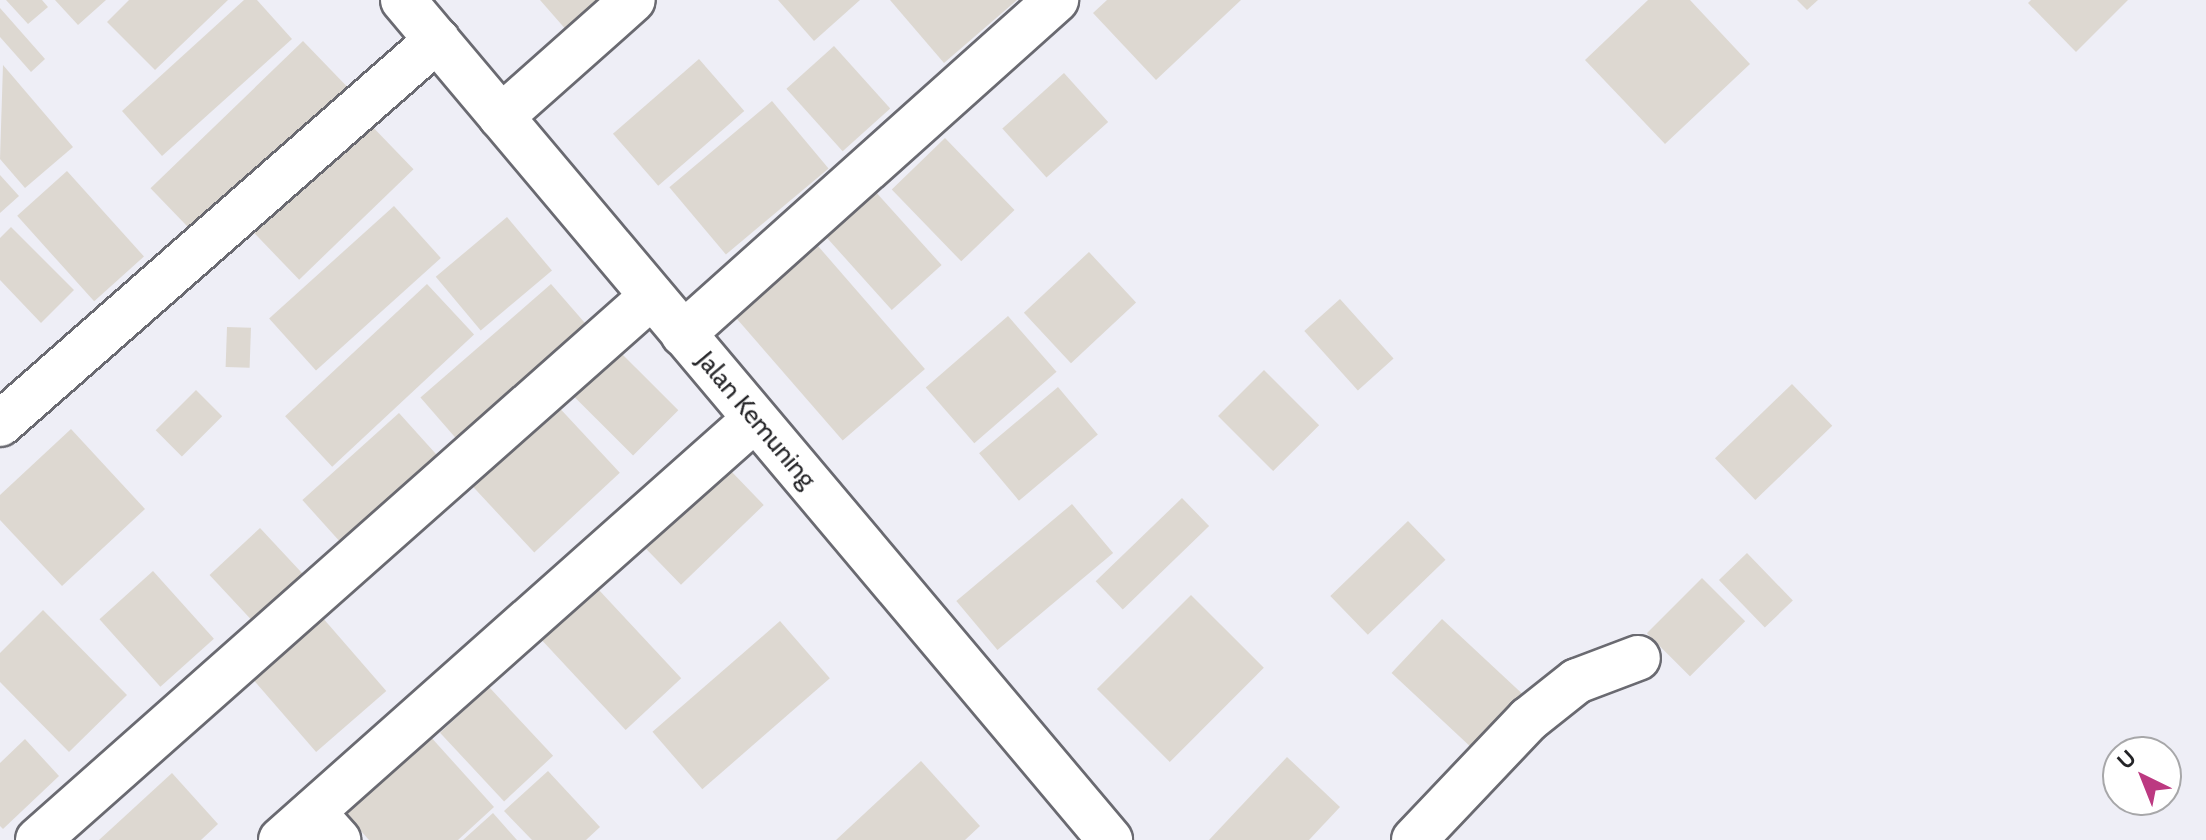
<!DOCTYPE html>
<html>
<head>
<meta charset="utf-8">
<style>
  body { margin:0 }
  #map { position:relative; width:2206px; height:840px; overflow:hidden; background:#eeeef6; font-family:Cabin,sans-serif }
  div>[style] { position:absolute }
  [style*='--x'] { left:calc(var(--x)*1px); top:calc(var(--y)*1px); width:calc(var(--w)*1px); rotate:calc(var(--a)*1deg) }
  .building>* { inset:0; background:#ddd8d1; transform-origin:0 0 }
  .roads { filter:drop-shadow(2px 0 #6a6a71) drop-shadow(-2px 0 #6a6a71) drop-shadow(0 2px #6a6a71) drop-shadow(0 -2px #6a6a71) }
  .minor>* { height:44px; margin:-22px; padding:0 22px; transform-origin:22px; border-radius:22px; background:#fff }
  span { translate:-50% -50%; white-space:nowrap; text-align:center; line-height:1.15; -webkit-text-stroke:7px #fff; paint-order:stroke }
  .street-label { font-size:26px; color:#242427 }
  .north { position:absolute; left:2102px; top:736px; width:80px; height:80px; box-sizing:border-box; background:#fff; border:2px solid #a7a7a9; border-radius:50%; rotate:317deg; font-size:22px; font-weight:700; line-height:32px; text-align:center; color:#242427 }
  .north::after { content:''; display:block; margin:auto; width:28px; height:36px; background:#bc3981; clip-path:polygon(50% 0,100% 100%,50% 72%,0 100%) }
</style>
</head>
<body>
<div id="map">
  <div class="building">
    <div style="clip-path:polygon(6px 0,42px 0,48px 7px,28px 24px)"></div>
    <div style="clip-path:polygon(55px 0,106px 0,78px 25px)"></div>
    <div style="clip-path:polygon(129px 0,228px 0,155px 70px,107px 22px)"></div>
    <div style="clip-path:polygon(244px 0,257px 0,292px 39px,162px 156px,122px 111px)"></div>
    <div style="clip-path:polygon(540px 0,605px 0,568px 32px)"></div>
    <div style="clip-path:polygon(778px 0,860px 0,814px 41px)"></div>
    <div style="clip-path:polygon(890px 0,1017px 0,944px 63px)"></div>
    <div style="clip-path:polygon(1107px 0,1241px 0,1156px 80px,1093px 13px)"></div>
    <div style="clip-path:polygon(1648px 0,1690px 0,1750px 64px,1665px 144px,1585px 60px)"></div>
    <div style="clip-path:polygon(1797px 0,1818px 0,1807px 10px)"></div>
    <div style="clip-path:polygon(2031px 0,2128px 0,2076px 52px,2028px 3px)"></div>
    <div style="clip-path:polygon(0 8px,45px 59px,31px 72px,0 37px)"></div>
    <div style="left:303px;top:41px;width:66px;height:212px;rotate:46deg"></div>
    <div style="left:834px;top:46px;width:84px;height:64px;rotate:48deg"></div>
    <div style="left:699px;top:59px;width:69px;height:114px;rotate:49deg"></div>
    <div style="clip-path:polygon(3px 65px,73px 147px,25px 188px,0 159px)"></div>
    <div style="left:1064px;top:73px;width:66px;height:83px;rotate:48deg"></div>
    <div style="left:772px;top:101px;width:88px;height:134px;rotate:50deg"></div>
    <div style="left:367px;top:121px;width:67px;height:159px;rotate:46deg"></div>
    <div style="left:945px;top:138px;width:100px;height:74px;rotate:46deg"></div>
    <div style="left:67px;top:171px;width:115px;height:67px;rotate:48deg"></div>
    <div style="clip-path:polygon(0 175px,19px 196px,0 213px)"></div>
    <div style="left:874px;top:190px;width:101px;height:67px;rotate:48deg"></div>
    <div style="left:394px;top:206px;width:70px;height:168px;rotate:48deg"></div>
    <div style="left:507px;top:217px;width:70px;height:93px;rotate:50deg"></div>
    <div style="clip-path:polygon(11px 227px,74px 290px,41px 323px,0 280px,0 238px)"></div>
    <div style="left:818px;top:246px;width:163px;height:109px;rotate:49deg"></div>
    <div style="left:1089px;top:252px;width:69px;height:89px;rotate:47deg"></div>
    <div style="left:427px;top:284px;width:69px;height:194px;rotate:47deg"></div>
    <div style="left:551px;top:284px;width:65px;height:173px;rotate:49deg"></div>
    <div style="left:1340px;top:299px;width:80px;height:48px;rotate:48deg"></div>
    <div style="left:1008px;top:316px;width:74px;height:109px;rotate:49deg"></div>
    <div style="left:227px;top:327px;width:24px;height:40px;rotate:2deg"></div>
    <div style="left:614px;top:346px;width:91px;height:64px;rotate:45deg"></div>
    <div style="left:1264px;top:370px;width:78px;height:65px;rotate:45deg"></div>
    <div style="left:1792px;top:384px;width:58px;height:107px;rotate:46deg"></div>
    <div style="left:1058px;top:387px;width:62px;height:103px;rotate:50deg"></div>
    <div style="left:196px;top:390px;width:37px;height:57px;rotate:45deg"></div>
    <div style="left:553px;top:401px;width:98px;height:117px;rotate:47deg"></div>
    <div style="left:399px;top:413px;width:66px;height:130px;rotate:48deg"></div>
    <div style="clip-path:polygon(71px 429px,145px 509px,62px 586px,0 520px,0 495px)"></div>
    <div style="left:729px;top:469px;width:50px;height:115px;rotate:46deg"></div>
    <div style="left:1182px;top:498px;width:39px;height:120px;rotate:46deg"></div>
    <div style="left:1072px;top:504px;width:64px;height:151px;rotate:50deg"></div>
    <div style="left:1408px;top:521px;width:54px;height:108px;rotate:46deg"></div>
    <div style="left:260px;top:528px;width:67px;height:69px;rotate:47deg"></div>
    <div style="left:1747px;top:553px;width:66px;height:39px;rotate:46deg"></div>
    <div style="left:153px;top:571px;width:91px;height:72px;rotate:48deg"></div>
    <div style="left:1702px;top:578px;width:61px;height:78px;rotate:45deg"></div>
    <div style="left:598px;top:589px;width:122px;height:76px;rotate:47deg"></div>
    <div style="left:1191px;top:595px;width:103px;height:133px;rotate:45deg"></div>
    <div style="clip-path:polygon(43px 610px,127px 695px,69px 752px,0 682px,0 653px)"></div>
    <div style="left:322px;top:617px;width:98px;height:93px;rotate:49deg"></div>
    <div style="left:1442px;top:619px;width:115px;height:74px;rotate:43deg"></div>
    <div style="left:780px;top:621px;width:76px;height:169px;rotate:49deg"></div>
    <div style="left:489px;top:687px;width:94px;height:67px;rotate:47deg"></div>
    <div style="clip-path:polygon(429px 735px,494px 807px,458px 840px,369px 840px,344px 812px)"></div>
    <div style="clip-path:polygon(25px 739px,59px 776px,3px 829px,0 826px,0 763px)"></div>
    <div style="clip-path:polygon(1287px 757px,1340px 807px,1309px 840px,1209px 840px)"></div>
    <div style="clip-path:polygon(921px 761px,980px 826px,965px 840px,836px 840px)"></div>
    <div style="clip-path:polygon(548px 771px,600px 827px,586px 840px,532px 840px,504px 811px)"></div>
    <div style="clip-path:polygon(172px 773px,218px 824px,201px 840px,99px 840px)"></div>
    <div style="clip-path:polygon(493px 813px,517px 840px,463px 840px)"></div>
  </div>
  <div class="roads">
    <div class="minor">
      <div style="--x:403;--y:0;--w:1098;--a:49.91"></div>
      <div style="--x:501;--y:117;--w:176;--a:-41.6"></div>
      <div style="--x:683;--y:334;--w:501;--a:-41.84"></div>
      <div style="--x:0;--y:424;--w:582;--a:-41.31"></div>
      <div style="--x:313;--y:812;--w:38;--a:48"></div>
      <div style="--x:38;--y:840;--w:820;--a:-41.54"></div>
      <div style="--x:281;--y:840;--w:634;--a:-41.61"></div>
      <div style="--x:1414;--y:840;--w:167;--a:-46.5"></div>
      <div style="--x:1529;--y:719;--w:61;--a:-38.4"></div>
      <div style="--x:1577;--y:681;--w:65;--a:-20.7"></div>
    </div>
  </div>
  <div class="street-label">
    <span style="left:756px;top:420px;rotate:50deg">Jalan Kemuning</span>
  </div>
  <div class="north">U</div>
</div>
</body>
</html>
